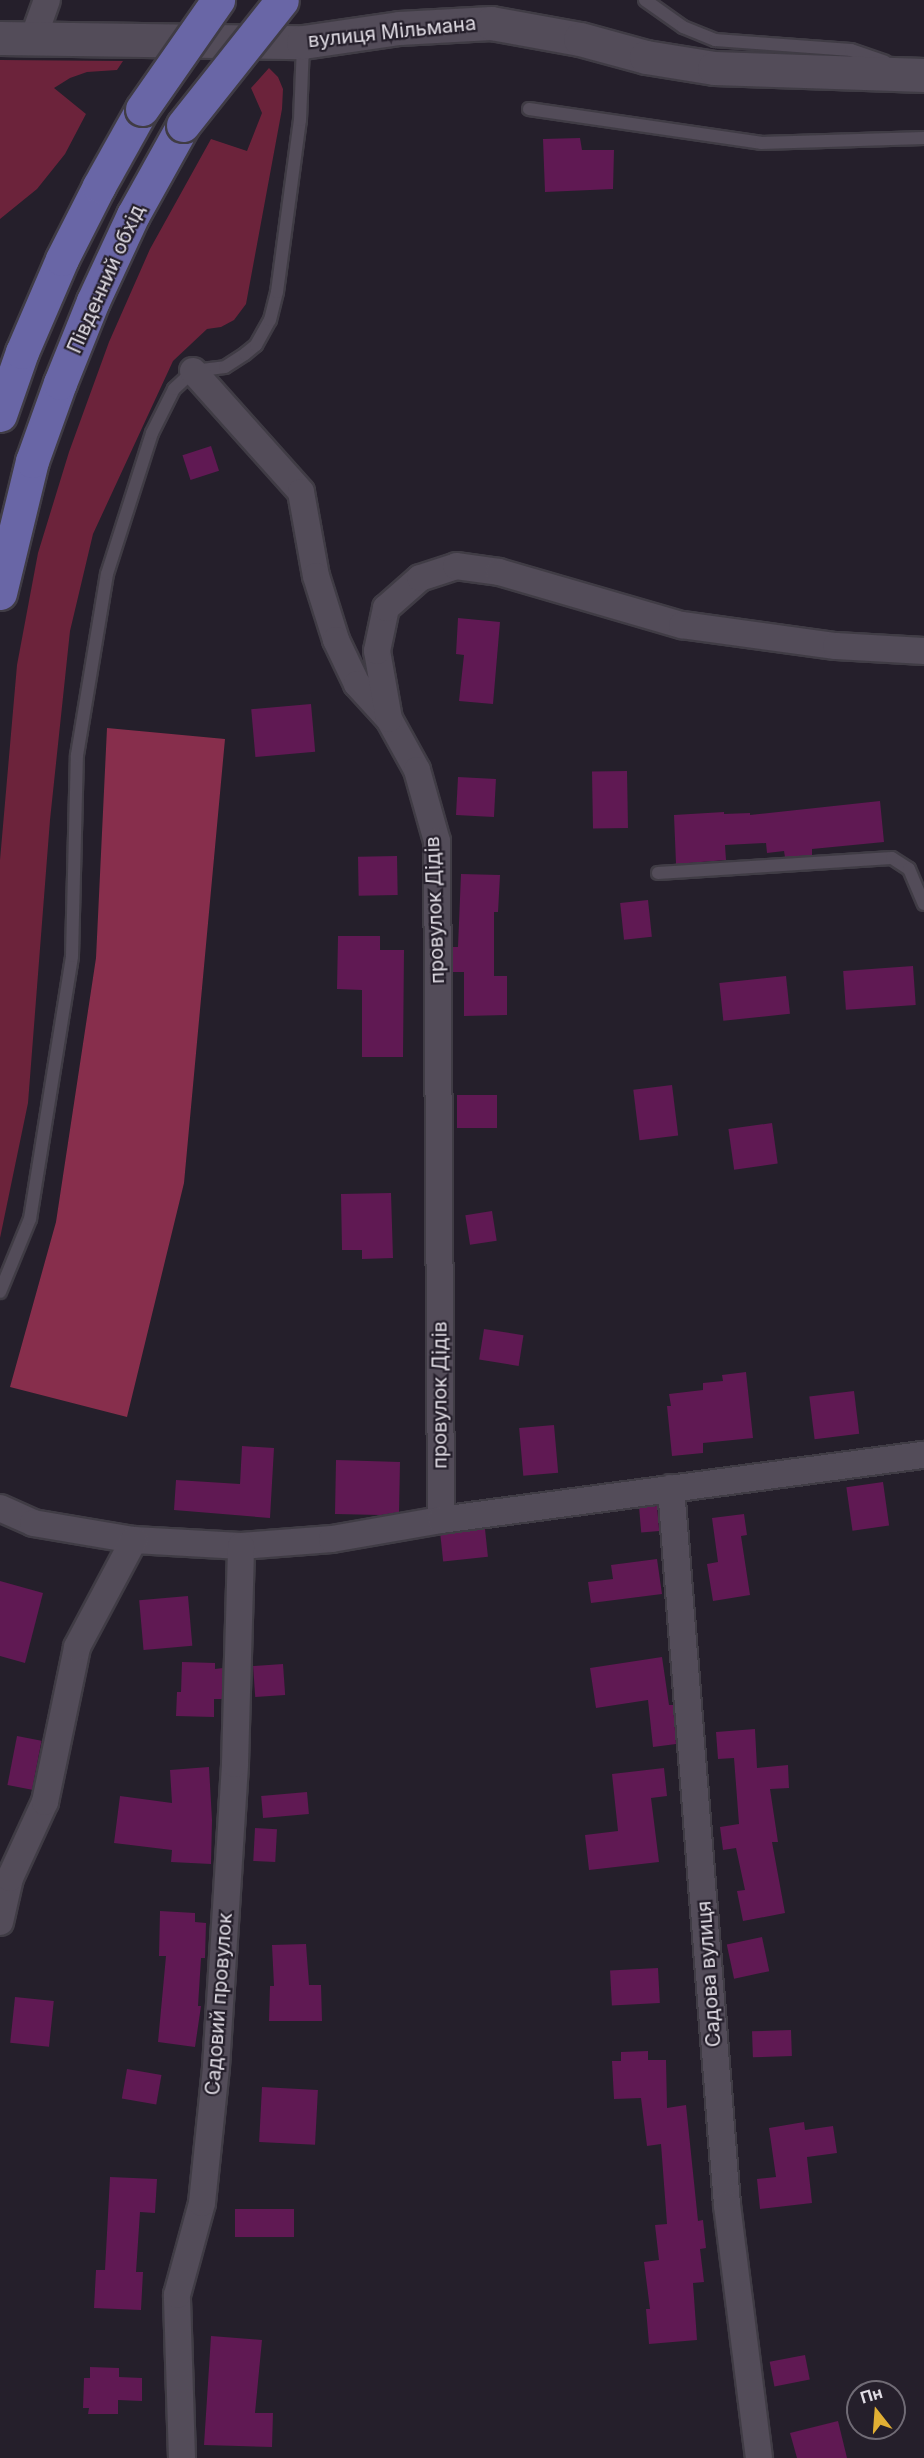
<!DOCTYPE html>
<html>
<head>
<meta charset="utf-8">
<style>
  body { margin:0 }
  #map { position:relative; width:924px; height:2458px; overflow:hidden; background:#251f2b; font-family:Inter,sans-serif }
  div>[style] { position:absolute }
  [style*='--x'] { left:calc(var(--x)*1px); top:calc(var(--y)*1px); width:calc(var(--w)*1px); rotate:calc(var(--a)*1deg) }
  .green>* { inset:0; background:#6c233b }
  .forest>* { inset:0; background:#872e4c }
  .building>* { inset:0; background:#601953; transform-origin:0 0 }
  .roads { filter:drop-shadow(2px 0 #403c45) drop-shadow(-2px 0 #403c45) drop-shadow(0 2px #403c45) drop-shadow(0 -2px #403c45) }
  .lane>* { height:12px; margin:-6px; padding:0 6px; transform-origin:6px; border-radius:6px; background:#534c59 }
  .street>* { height:26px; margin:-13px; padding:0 13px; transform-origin:13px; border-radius:13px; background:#534c59 }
  .secondary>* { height:33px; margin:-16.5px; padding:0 16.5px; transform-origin:16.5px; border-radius:16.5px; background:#534c59 }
  .primary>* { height:33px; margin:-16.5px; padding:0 16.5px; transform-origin:16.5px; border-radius:16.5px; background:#6966a6 }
  .bridges { filter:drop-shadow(2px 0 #403c45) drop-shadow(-2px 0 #403c45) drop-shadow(0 2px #403c45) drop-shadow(0 -2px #403c45) }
  .primary-bridge>* { height:33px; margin:-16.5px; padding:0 16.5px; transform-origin:16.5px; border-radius:16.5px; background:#6966a6 }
  span { translate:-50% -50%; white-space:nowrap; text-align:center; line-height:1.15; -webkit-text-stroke:4.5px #251f2b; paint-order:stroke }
  .street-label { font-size:20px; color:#e0dce4 }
  .north { position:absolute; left:846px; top:2380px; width:60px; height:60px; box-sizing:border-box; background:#251f2b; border:2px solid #706b75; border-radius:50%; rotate:343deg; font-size:16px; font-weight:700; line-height:24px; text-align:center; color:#e0dce4 }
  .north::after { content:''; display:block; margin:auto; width:21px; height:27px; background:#e1af34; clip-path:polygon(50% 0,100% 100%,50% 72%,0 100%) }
</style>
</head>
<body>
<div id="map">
  <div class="green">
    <div style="clip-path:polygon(0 60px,123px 61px,117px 70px,87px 72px,70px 78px,54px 88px,86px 114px,65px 154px,37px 189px,0 219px)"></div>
    <div style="clip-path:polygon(269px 68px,278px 77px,283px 89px,282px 109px,246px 304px,234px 320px,221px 327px,207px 329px,173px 361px,93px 534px,70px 631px,50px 820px,28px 1103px,0 1238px,0 860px,17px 665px,38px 553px,69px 452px,109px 342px,150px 249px,211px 139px,247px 151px,262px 113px,251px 88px)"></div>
  </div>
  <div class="forest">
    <div style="clip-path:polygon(107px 728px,225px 739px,184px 1183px,127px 1417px,10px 1387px,56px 1222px,96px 958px)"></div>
  </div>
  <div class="building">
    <div style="clip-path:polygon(580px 138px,582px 150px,614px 150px,613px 189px,545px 192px,543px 139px)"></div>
    <div style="left:211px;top:446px;width:26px;height:30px;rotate:72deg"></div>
    <div style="clip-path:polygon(458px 618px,500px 622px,493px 704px,459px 701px,464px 655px,456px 654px)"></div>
    <div style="left:311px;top:704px;width:48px;height:60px;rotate:85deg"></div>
    <div style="left:627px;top:771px;width:57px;height:35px;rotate:89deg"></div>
    <div style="left:458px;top:777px;width:38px;height:38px;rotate:3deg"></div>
    <div style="clip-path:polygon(880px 801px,884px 842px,812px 849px,812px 855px,785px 857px,784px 851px,767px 853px,766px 843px,725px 845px,726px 860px,676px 864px,674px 815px,724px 812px,724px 814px,750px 813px,750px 815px)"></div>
    <div style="left:397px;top:856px;width:39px;height:39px;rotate:89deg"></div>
    <div style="clip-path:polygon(461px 874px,500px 875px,498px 912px,494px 912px,494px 976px,507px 976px,507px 1015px,464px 1016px,464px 972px,453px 972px,453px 947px,458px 947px)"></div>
    <div style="left:648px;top:900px;width:37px;height:28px;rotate:84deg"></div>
    <div style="clip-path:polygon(338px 936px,380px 936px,380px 950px,404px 950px,403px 1057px,362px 1057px,362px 990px,337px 989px)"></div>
    <div style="left:913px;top:966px;width:39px;height:70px;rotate:86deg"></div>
    <div style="left:786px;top:976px;width:38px;height:67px;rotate:84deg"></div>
    <div style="left:672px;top:1085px;width:51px;height:39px;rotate:83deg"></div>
    <div style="left:457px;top:1095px;width:40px;height:33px"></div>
    <div style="left:772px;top:1123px;width:41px;height:44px;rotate:82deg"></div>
    <div style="clip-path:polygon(391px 1193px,393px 1258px,362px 1259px,362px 1250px,342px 1250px,341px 1194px)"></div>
    <div style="left:492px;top:1211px;width:30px;height:27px;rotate:81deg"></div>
    <div style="left:484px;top:1329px;width:40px;height:31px;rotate:9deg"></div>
    <div style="clip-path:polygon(746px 1372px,753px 1438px,703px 1443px,703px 1453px,672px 1456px,667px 1406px,671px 1406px,669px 1394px,703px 1390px,703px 1383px,723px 1381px,722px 1375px)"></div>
    <div style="left:854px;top:1391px;width:43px;height:45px;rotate:83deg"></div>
    <div style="left:554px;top:1425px;width:48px;height:35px;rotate:85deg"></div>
    <div style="clip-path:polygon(242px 1446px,274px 1448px,270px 1518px,174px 1510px,176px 1480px,240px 1484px)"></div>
    <div style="clip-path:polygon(336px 1460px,400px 1462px,399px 1512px,381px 1515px,335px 1514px)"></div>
    <div style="left:883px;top:1482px;width:44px;height:37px;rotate:82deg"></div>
    <div style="left:657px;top:1506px;width:25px;height:18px;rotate:85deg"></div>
    <div style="clip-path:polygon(744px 1514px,747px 1535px,741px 1536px,750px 1595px,713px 1601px,707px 1564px,718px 1562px,712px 1518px)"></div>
    <div style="left:485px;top:1529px;width:28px;height:45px;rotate:84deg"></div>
    <div style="clip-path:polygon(657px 1559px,662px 1594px,591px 1603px,588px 1582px,613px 1579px,611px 1565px)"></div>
    <div style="clip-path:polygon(0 1581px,43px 1593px,25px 1663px,0 1656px)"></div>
    <div style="left:188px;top:1596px;width:50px;height:49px;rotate:85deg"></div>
    <div style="clip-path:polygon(662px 1657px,669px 1705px,673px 1705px,676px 1744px,653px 1747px,648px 1700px,596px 1708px,590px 1668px)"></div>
    <div style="clip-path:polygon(182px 1662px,215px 1663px,215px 1669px,223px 1668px,222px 1699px,214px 1699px,214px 1717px,176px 1716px,177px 1692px,181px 1692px)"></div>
    <div style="left:283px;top:1664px;width:31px;height:30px;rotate:86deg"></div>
    <div style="clip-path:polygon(755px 1729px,757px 1768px,788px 1765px,789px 1788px,770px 1789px,778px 1842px,772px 1842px,785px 1913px,743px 1921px,737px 1891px,745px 1890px,736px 1848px,723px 1850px,720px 1827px,739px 1824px,734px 1758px,718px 1759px,716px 1732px)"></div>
    <div style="left:17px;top:1736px;width:25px;height:50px;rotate:11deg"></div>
    <div style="clip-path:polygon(209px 1767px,212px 1820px,211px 1864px,171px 1862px,172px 1850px,114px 1843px,120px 1796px,172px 1803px,170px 1770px)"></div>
    <div style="clip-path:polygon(664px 1768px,667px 1796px,651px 1798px,659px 1862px,589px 1870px,585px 1835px,618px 1831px,612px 1774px)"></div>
    <div style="left:307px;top:1792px;width:22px;height:46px;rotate:85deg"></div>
    <div style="left:255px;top:1828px;width:22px;height:33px;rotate:3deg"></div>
    <div style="clip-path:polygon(160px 1911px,195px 1913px,195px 1922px,206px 1923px,205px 1958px,201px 1958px,198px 2006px,201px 2006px,195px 2047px,158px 2042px,166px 1956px,159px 1956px)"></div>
    <div style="left:762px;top:1937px;width:35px;height:36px;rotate:78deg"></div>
    <div style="clip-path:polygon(306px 1944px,309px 1985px,321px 1985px,322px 2021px,269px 2021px,270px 1986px,274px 1986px,272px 1945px)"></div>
    <div style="left:658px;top:1968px;width:35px;height:48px;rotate:87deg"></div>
    <div style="left:15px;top:1997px;width:39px;height:46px;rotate:6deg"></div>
    <div style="left:791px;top:2030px;width:26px;height:39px;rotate:88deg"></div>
    <div style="clip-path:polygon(648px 2051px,648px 2060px,666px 2060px,667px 2108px,686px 2105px,698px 2221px,703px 2220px,706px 2248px,700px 2249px,704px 2282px,693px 2283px,697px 2340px,649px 2344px,646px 2309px,650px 2309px,644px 2262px,659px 2260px,655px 2225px,667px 2224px,661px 2144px,647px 2146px,641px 2098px,614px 2099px,612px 2061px,621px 2061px,621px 2052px)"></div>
    <div style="left:127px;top:2069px;width:35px;height:30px;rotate:10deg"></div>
    <div style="left:262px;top:2087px;width:56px;height:55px;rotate:3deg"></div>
    <div style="clip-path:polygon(804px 2122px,805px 2130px,833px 2126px,837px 2153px,807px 2157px,812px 2203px,760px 2209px,757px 2179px,776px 2177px,769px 2128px)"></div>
    <div style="clip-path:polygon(110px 2177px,157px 2179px,155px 2213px,140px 2212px,136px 2272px,143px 2272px,141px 2310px,94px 2308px,96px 2270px,105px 2270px)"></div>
    <div style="left:294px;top:2209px;width:28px;height:59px;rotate:90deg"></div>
    <div style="clip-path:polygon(211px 2336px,262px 2340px,255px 2413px,273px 2413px,272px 2447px,204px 2445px)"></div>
    <div style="left:805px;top:2355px;width:25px;height:36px;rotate:79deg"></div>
    <div style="clip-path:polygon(90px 2367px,119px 2368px,119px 2377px,142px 2378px,142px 2401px,118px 2400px,118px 2414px,88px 2414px,89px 2408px,83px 2408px,84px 2378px,90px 2378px)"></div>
    <div style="clip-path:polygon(838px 2421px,847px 2458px,797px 2458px,790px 2433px)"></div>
  </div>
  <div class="roads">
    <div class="lane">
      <div style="--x:645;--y:0;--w:47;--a:35.4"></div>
      <div style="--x:683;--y:27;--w:35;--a:22"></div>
      <div style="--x:715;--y:40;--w:136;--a:4.2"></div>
      <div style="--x:851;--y:50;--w:36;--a:19"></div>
      <div style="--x:529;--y:109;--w:234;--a:8.3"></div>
      <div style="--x:761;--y:143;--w:163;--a:-1.8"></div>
      <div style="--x:658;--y:873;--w:234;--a:-3.7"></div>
      <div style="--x:892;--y:858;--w:20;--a:33"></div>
      <div style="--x:909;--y:869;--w:38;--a:67"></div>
      <div style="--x:0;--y:1292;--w:79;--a:-67.7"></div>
      <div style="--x:30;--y:1219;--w:266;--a:-80.9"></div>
      <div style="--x:72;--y:956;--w:201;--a:-88.6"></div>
      <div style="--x:77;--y:755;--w:183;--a:-80.6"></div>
      <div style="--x:107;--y:574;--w:148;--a:-72.3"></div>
      <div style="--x:152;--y:433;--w:49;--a:-63.4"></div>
      <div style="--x:174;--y:389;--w:26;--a:-43"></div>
      <div style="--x:193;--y:371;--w:32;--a:-7"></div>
      <div style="--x:225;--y:367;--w:24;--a:-33"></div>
      <div style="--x:245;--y:354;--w:14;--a:-39"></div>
      <div style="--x:256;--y:345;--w:29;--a:-61"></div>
      <div style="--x:270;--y:320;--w:29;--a:-76"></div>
      <div style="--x:277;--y:292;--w:174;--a:-82.4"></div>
      <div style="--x:300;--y:120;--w:76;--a:-87.7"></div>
    </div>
    <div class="street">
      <div style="--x:33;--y:39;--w:41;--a:-70.3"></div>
      <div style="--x:193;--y:371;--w:162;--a:48.2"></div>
      <div style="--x:301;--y:492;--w:85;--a:79.9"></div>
      <div style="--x:316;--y:576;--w:67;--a:72.6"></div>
      <div style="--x:336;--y:640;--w:49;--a:64.5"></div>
      <div style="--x:357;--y:684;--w:47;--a:47.6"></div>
      <div style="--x:389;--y:719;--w:58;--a:61.2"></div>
      <div style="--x:417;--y:770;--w:74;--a:74.3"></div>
      <div style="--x:437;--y:841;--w:679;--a:89.66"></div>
      <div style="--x:389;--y:719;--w:69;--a:-100"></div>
      <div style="--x:377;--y:651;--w:44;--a:-78.2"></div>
      <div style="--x:386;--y:608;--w:45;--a:-41.4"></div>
      <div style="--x:420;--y:578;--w:38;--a:-18"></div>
      <div style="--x:456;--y:566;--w:43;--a:7.9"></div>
      <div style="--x:499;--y:572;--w:191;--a:16.2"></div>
      <div style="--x:682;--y:625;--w:155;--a:7.8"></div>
      <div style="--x:836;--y:646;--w:88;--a:3.3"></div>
      <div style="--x:671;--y:1488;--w:719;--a:85.53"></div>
      <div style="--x:727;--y:2205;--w:255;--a:82.8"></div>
      <div style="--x:0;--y:1508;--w:36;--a:24"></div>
      <div style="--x:33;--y:1523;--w:102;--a:9.6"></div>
      <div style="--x:134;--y:1540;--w:107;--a:3.2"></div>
      <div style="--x:241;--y:1546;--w:91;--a:-4.4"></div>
      <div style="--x:332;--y:1539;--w:111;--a:-9.9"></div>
      <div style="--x:441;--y:1520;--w:487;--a:-7.7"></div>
      <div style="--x:0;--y:1922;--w:45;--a:-77.2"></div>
      <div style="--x:10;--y:1878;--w:84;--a:-65.3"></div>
      <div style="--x:45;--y:1802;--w:158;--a:-78.3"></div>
      <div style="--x:77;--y:1647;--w:121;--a:-62"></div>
      <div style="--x:182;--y:2458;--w:163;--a:-91.8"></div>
      <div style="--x:177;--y:2295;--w:95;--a:-74.8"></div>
      <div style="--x:202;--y:2203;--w:137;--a:-84.1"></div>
      <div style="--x:216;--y:2067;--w:304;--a:-86.4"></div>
      <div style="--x:235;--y:1764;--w:218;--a:-88.4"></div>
    </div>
    <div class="secondary">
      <div style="--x:0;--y:38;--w:303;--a:0.8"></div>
      <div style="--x:303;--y:42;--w:97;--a:-8.3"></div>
      <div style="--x:399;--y:28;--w:92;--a:-3.1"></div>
      <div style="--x:491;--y:23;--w:90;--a:10.2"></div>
      <div style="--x:580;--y:39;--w:68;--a:15.3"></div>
      <div style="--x:646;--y:57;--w:69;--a:9.2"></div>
      <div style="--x:714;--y:68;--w:210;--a:1.9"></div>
    </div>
    <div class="primary">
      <div style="--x:0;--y:415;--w:67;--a:-70.8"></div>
      <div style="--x:22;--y:352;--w:101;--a:-66.7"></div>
      <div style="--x:62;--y:259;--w:82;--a:-63.1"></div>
      <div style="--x:99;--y:186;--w:88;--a:-60.8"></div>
      <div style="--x:0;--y:593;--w:136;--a:-76.4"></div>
      <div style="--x:32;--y:461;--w:83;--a:-70.3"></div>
      <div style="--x:60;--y:383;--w:88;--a:-68.1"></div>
      <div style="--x:93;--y:301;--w:95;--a:-65.1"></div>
      <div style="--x:133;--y:215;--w:103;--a:-60.9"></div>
    </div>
  </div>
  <div class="bridges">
    <div class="primary-bridge">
      <div style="--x:142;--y:109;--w:133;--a:-55.1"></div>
      <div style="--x:183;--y:125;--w:159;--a:-51.6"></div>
    </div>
  </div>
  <div class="street-label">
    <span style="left:392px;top:32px;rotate:-6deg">вулиця Мільмана</span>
    <span style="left:106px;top:279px;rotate:-66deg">Південний обхід</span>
    <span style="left:435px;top:910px;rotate:-92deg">провулок Дідів</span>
    <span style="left:440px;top:1395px;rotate:-90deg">провулок Дідів</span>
    <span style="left:709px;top:1974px;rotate:-94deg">Садова вулиця</span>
    <span style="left:219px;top:2004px;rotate:-86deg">Садовий провулок</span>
  </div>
  <div class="north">Пн</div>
</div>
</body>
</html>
